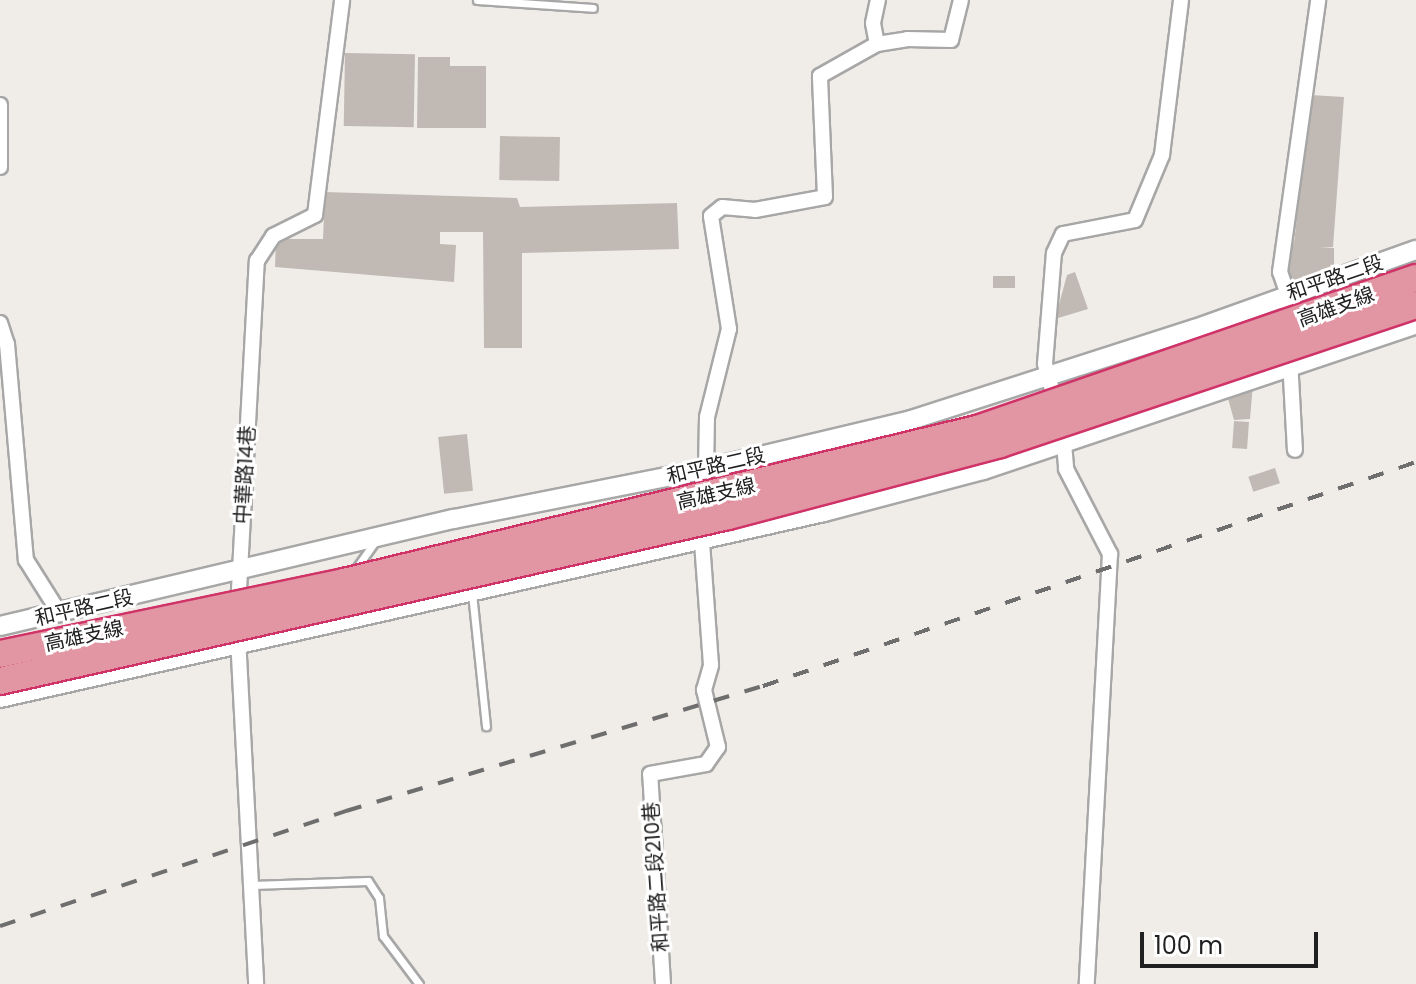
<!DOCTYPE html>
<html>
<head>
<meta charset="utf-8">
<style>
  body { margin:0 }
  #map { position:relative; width:1416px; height:984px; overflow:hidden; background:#f0ede8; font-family:Poppins,"Noto Sans TC",sans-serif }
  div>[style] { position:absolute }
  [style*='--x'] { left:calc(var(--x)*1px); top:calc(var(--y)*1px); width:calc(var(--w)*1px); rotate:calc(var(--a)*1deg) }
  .building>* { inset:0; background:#c1bab4; transform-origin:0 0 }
  .roads { filter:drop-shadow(2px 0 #a7a7a7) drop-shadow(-2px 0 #a7a7a7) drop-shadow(0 2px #a7a7a7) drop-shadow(0 -2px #a7a7a7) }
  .service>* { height:7px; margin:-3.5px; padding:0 3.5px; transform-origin:3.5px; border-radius:3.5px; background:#fff }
  .minor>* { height:14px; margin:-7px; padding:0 7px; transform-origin:7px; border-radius:7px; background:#fff }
  .tertiary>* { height:18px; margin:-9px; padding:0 9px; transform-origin:9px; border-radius:9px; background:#fff }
  .rail>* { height:4px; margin-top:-2px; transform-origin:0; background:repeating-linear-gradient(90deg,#6e6e6e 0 16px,transparent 0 32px) }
  .bridges { filter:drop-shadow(2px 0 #d03368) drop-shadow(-2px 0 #d03368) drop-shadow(0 2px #d03368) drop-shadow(0 -2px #d03368) }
  .motorway-bridge>* { height:26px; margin:-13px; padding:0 13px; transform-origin:13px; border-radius:13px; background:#e295a3 }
  span { translate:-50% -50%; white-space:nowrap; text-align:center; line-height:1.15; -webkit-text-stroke:6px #fff; paint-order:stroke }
  .street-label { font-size:20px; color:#202020 }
  .scale { position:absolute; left:1140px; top:932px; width:178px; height:36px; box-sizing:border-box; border:4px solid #202020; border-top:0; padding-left:10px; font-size:24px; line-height:28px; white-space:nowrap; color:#202020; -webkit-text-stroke:6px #fff; paint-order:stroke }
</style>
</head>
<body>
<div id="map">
  <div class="building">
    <div style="left:345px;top:53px;width:70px;height:73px;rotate:1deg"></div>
    <div style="clip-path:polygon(418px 57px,450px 57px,450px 66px,486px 66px,486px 128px,417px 128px)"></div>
    <div style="clip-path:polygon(1311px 95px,1344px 97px,1333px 247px,1320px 247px,1334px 248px,1334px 267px,1290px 282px,1285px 270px,1287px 242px,1294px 243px)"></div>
    <div style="left:500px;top:136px;width:60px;height:44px;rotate:1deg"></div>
    <div style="clip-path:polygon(325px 192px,517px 198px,520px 207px,677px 203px,679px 249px,522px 253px,522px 348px,484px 348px,483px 232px,440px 232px,440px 244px,456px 245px,454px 282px,275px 267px,276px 239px,323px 239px)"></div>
    <div style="clip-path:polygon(1075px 272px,1088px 309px,1055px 319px,1067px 275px)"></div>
    <div style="left:993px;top:276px;width:22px;height:12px"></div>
    <div style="clip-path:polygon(1253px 384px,1250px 419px,1234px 420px,1227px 395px)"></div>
    <div style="left:1234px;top:421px;width:15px;height:27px;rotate:4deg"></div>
    <div style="left:467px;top:434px;width:57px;height:29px;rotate:84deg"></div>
    <div style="left:1275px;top:468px;width:16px;height:28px;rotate:72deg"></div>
  </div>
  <div class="roads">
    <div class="service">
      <div style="--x:477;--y:0;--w:116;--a:3.9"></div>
      <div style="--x:355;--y:570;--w:35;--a:-55"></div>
      <div style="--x:472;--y:593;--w:134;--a:84"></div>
      <div style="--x:252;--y:885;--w:116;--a:-2"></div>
      <div style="--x:368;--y:881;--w:20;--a:57"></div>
      <div style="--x:379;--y:898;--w:38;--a:84"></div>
      <div style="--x:383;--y:936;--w:60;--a:53.1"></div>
    </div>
    <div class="minor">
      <div style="--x:877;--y:44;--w:21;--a:-101"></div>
      <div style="--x:873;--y:23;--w:24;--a:-78"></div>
      <div style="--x:0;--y:105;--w:62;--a:90"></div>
      <div style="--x:0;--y:323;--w:22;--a:72"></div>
      <div style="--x:7;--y:344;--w:217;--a:85"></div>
      <div style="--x:26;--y:560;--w:64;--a:57.8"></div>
      <div style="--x:1289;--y:326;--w:31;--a:-92"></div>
      <div style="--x:1288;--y:295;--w:24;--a:-109"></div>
      <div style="--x:1280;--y:272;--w:275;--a:-82"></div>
      <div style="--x:1290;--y:359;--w:91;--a:86.9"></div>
      <div style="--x:1057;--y:408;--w:46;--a:-105.3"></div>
      <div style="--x:1045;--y:364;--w:111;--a:-85.4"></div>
      <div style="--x:1054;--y:253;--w:21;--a:-65"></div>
      <div style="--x:1063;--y:234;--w:73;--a:-11"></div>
      <div style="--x:1135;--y:220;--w:70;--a:-67.4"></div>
      <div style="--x:1162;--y:155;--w:156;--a:-83"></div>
      <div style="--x:1063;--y:432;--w:37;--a:85"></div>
      <div style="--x:1066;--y:469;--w:96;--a:62.6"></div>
      <div style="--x:1110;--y:554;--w:431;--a:93.1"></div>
      <div style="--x:706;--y:469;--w:52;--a:-88.9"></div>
      <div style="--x:707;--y:417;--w:91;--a:-76"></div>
      <div style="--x:729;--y:329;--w:114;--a:-99.1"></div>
      <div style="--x:711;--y:216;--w:14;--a:-39"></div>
      <div style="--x:722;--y:207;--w:33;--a:5"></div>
      <div style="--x:755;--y:210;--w:71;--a:-10.5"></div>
      <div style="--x:825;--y:197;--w:121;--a:-92.4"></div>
      <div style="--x:820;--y:76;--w:65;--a:-29.3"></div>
      <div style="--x:877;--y:44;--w:30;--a:-9"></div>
      <div style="--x:907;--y:39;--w:44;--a:1.3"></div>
      <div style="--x:951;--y:40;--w:41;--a:-76"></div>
      <div style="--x:238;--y:608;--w:348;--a:-86.9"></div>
      <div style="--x:257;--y:261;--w:30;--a:-57"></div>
      <div style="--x:273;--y:236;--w:47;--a:-26.6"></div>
      <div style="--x:315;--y:215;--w:217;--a:-82.8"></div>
      <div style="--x:238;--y:637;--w:347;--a:87"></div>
      <div style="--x:663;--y:984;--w:210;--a:-93.5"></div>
      <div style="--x:650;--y:774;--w:57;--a:-10.1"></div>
      <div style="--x:706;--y:764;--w:21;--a:-55"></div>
      <div style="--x:718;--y:747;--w:59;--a:-103.8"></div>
      <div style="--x:704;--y:690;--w:26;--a:-74"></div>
      <div style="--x:711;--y:665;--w:124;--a:-94.2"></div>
    </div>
    <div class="tertiary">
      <div style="--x:0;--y:626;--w:466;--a:-13.3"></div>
      <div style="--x:454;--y:519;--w:257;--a:-11.2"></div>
      <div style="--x:706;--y:469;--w:211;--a:-13.4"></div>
      <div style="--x:911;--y:420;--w:298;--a:-17.8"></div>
      <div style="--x:1195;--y:329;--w:235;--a:-19.7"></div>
      <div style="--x:0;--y:698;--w:845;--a:-12.72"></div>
      <div style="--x:824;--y:512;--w:164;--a:-14.8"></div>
      <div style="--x:983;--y:470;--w:457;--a:-18.6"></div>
    </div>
  </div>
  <div class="rail">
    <div style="--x:0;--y:926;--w:365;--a:-18.4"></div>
    <div style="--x:346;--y:811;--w:435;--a:-16.7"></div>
    <div style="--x:763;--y:686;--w:690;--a:-18.93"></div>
  </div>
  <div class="bridges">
    <div class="motorway-bridge">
      <div style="--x:0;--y:654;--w:351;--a:-11.8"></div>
      <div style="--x:344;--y:582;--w:651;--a:-13.59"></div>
      <div style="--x:977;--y:429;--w:464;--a:-19"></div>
      <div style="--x:0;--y:681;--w:746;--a:-12.77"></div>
      <div style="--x:728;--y:516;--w:281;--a:-14.8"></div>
      <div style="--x:1000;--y:444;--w:439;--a:-18.5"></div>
    </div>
  </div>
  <div class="street-label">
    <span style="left:1335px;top:278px;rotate:-19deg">和平路二段</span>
    <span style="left:1336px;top:307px;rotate:-20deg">高雄支線</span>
    <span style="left:716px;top:466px;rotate:-13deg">和平路二段</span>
    <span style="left:245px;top:475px;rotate:-87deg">中華路14巷</span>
    <span style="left:716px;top:494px;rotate:-13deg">高雄支線</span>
    <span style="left:84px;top:608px;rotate:-13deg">和平路二段</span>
    <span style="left:84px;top:636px;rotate:-12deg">高雄支線</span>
    <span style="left:656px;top:877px;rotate:-94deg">和平路二段210巷</span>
  </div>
  <div class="scale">100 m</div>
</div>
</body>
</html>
